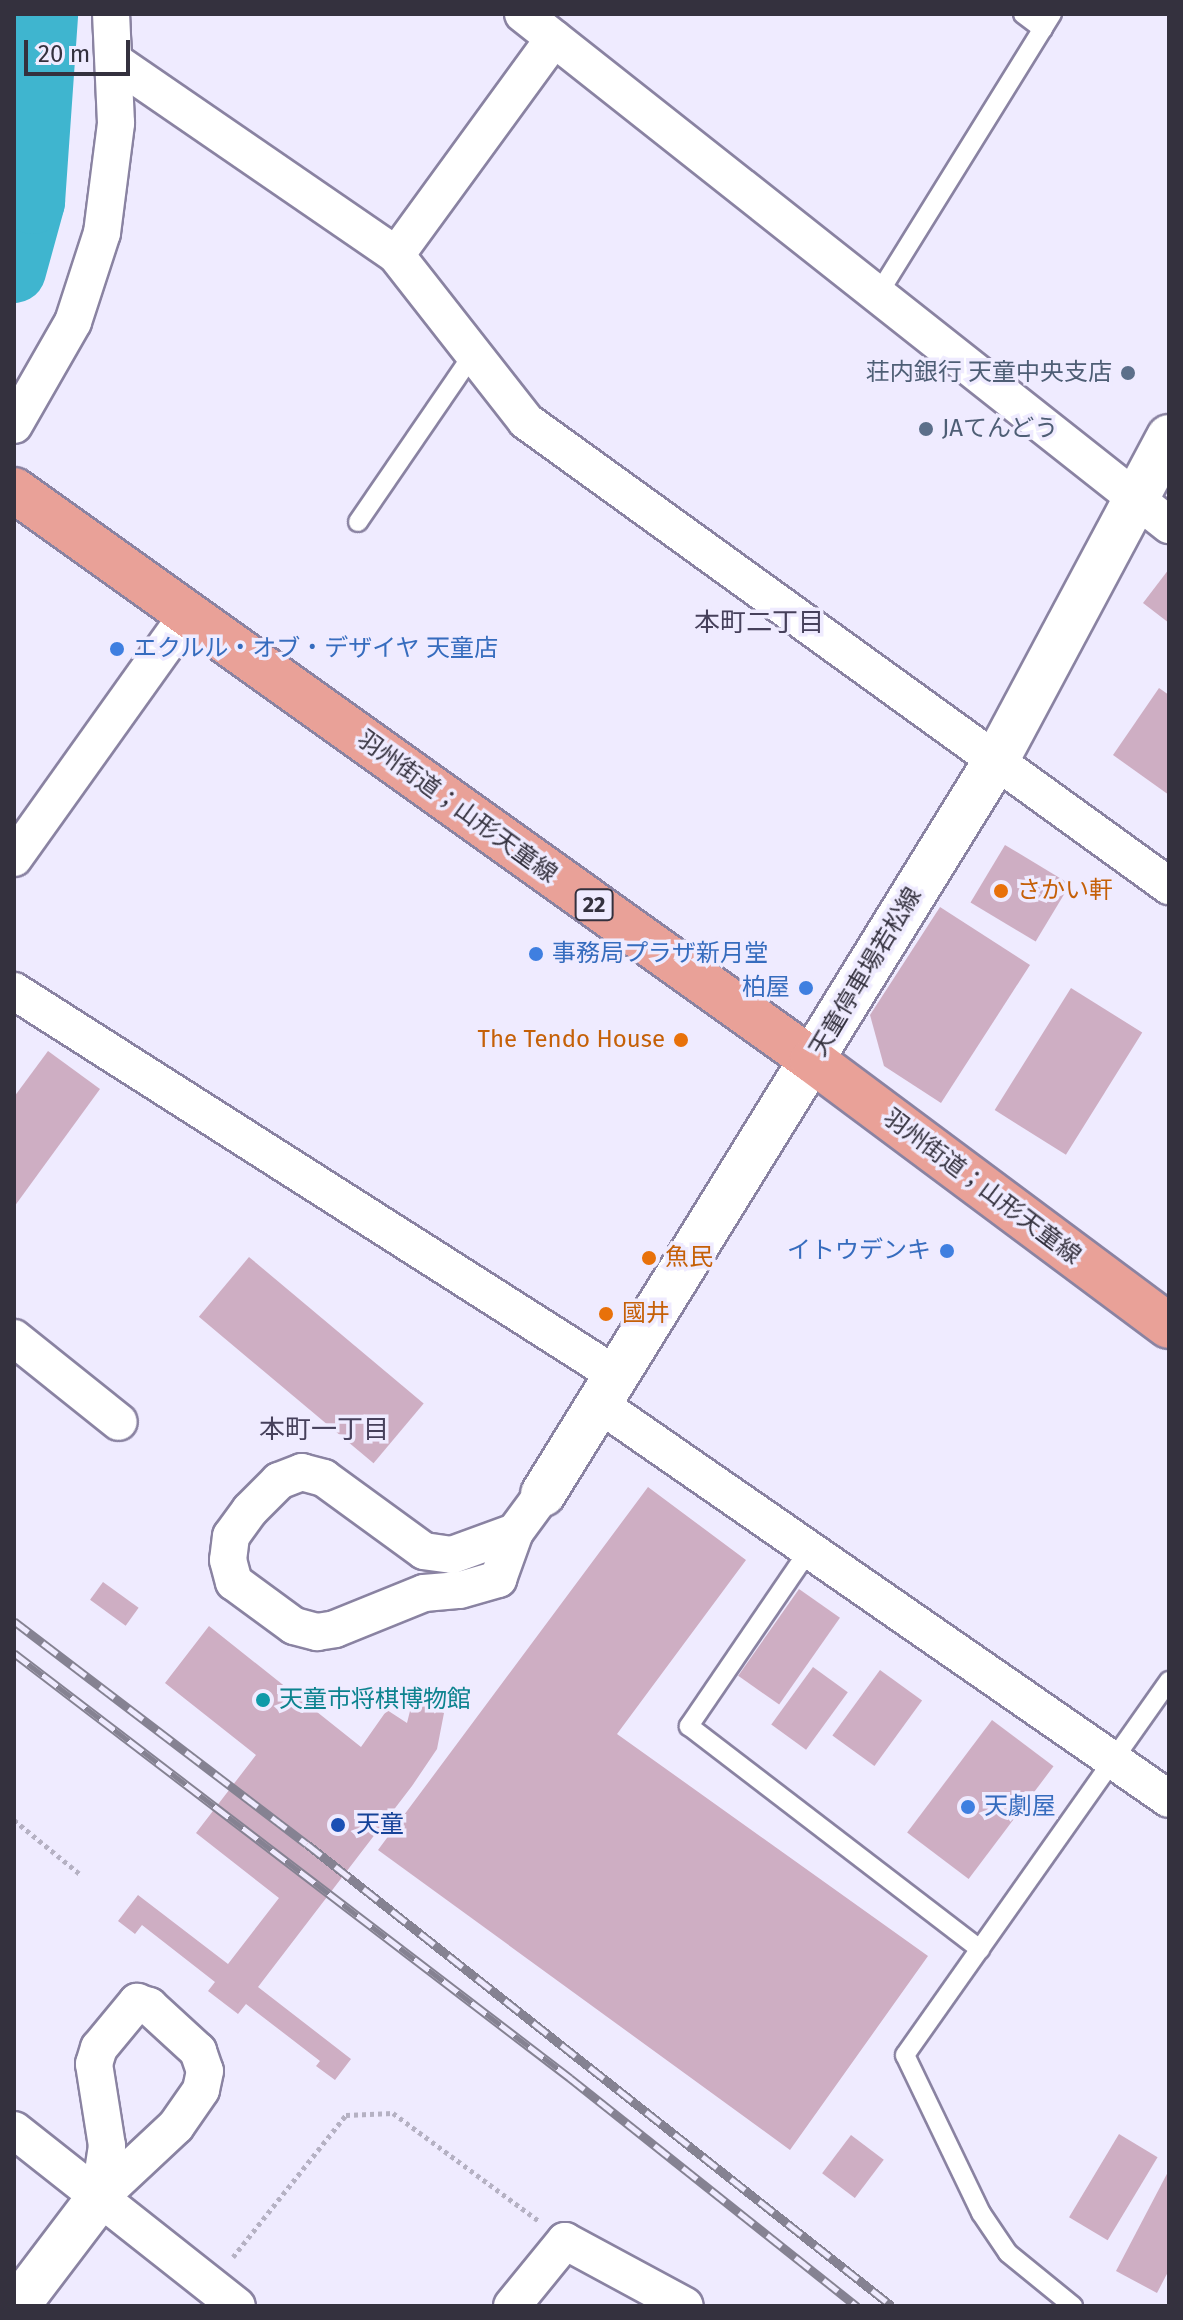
<!DOCTYPE html>
<html>
<head>
<meta charset="utf-8">
<style>
  body { margin:0 }
  #map { position:relative; width:1183px; height:2320px; overflow:hidden; background:#efebff; font-family:"Fira Sans","Noto Sans JP",sans-serif }
  div>[style] { position:absolute }
  [style*='--x'] { left:calc(var(--x)*1px); top:calc(var(--y)*1px); width:calc(var(--w)*1px); rotate:calc(var(--a)*1deg) }
  .river>* { height:64px; margin:-32px; padding:0 32px; transform-origin:32px; border-radius:32px; background:#3fb5cf }
  .building>* { inset:0; background:#ceaec3; transform-origin:0 0 }
  .path>* { height:5px; margin-top:-2.5px; transform-origin:0; background:repeating-linear-gradient(90deg,#b5b1c3 0 4px,transparent 0 8px) }
  .roads { filter:drop-shadow(2px 0 #8a83a2) drop-shadow(-2px 0 #8a83a2) drop-shadow(0 2px #8a83a2) drop-shadow(0 -2px #8a83a2) }
  .lane>* { height:18px; margin:-9px; padding:0 9px; transform-origin:9px; border-radius:9px; background:#fff }
  .street>* { height:36px; margin:-18px; padding:0 18px; transform-origin:18px; border-radius:18px; background:#fff }
  .secondary>* { height:44px; margin:-22px; padding:0 22px; transform-origin:22px; border-radius:22px; background:#fff }
  .primary>* { height:44px; margin:-22px; padding:0 22px; transform-origin:22px; border-radius:22px; background:#e9a198 }
  .rail>* { height:9px; margin-top:-4.5px; transform-origin:0; background:repeating-linear-gradient(90deg,#efebff 0 18px,#858292 0 36px); box-sizing:border-box; border-block:2px solid #858292 }
  .dots>* { width:22px; height:22px; translate:-50% -50%; box-sizing:border-box; border:4px solid #efebff; border-radius:50% }
  span { translate:-50% -50%; white-space:nowrap; text-align:center; line-height:1.15; -webkit-text-stroke:7px #efebff; paint-order:stroke }
  .shield-label span { padding:2px 6px; background:#efebff; border:2px solid; border-radius:6px; -webkit-text-stroke-width:0 }
  .shield-label { font-size:22px; color:#34313e; font-weight:700 }
  .service-label { font-size:24px; color:#4e5e75 }
  .right { translate:-100% -50%; text-align:right }
  .left { translate:0 -50%; text-align:left }
  .shop-label { font-size:24px; color:#366cbe }
  .street-label { font-size:24px; color:#34313e }
  .food-label { font-size:24px; color:#c56008 }
  .culture-label { font-size:24px; color:#0d838f }
  .transit-label { font-size:24px; color:#164399 }
  .neighbourhood-label { font-size:26px; color:#46405b }
  .frame { position:absolute; inset:0; border:16px solid #34313e; pointer-events:none }
  .scale { position:absolute; left:24px; top:40px; width:106px; height:36px; box-sizing:border-box; border:4px solid #34313e; border-top:0; padding-left:10px; font-size:24px; line-height:28px; white-space:nowrap; color:#34313e; -webkit-text-stroke:6px #efebff; paint-order:stroke }
</style>
</head>
<body>
<div id="map">
  <div class="river">
    <div style="--x:14;--y:271;--w:72;--a:-74.6"></div>
    <div style="--x:33;--y:202;--w:188;--a:-86"></div>
  </div>
  <div class="building">
    <div style="clip-path:polygon(1169px 569px,1169px 623px,1143px 603px)"></div>
    <div style="clip-path:polygon(1159px 688px,1169px 695px,1169px 795px,1113px 755px)"></div>
    <div style="left:1005px;top:845px;width:76px;height:67px;rotate:31deg"></div>
    <div style="clip-path:polygon(940px 907px,1030px 965px,941px 1103px,884px 1066px,870px 1015px)"></div>
    <div style="left:1071px;top:988px;width:84px;height:144px;rotate:32deg"></div>
    <div style="clip-path:polygon(48px 1051px,100px 1089px,14px 1207px,14px 1097px)"></div>
    <div style="left:249px;top:1257px;width:228px;height:78px;rotate:40deg"></div>
    <div style="clip-path:polygon(648px 1487px,746px 1560px,617px 1734px,928px 1956px,790px 2150px,378px 1850px)"></div>
    <div style="left:103px;top:1582px;width:44px;height:22px;rotate:36deg"></div>
    <div style="left:799px;top:1589px;width:50px;height:106px;rotate:35deg"></div>
    <div style="clip-path:polygon(209px 1626px,361px 1747px,387px 1710px,407px 1723px,413px 1699px,444px 1713px,437px 1749px,412px 1786px,258px 1987px,351px 2059px,335px 2080px,316px 2066px,320px 2061px,246px 2004px,238px 2014px,208px 1991px,215px 1982px,142px 1925px,135px 1934px,118px 1921px,138px 1895px,228px 1964px,279px 1898px,196px 1833px,256px 1755px,165px 1683px)"></div>
    <div style="left:813px;top:1667px;width:43px;height:71px;rotate:36deg"></div>
    <div style="left:880px;top:1670px;width:52px;height:81px;rotate:36deg"></div>
    <div style="left:992px;top:1720px;width:77px;height:141px;rotate:37deg"></div>
    <div style="left:1119px;top:2134px;width:45px;height:97px;rotate:31deg"></div>
    <div style="left:851px;top:2135px;width:41px;height:48px;rotate:37deg"></div>
    <div style="clip-path:polygon(1169px 2170px,1169px 2270px,1157px 2293px,1116px 2271px)"></div>
  </div>
  <div class="path">
    <div style="--x:14;--y:1820;--w:85;--a:39.3"></div>
    <div style="--x:233;--y:2257;--w:181;--a:-51.5"></div>
    <div style="--x:346;--y:2115;--w:47;--a:-2.4"></div>
    <div style="--x:393;--y:2113;--w:182;--a:36.5"></div>
  </div>
  <div class="roads">
    <div class="lane">
      <div style="--x:1023;--y:14;--w:25;--a:37"></div>
      <div style="--x:877;--y:296;--w:332;--a:-58.2"></div>
      <div style="--x:358;--y:522;--w:204;--a:-55.6"></div>
      <div style="--x:811;--y:1547;--w:217;--a:124.3"></div>
      <div style="--x:689;--y:1726;--w:367;--a:37.5"></div>
      <div style="--x:1073;--y:2306;--w:84;--a:-140.8"></div>
      <div style="--x:1008;--y:2253;--w:48;--a:-124"></div>
      <div style="--x:981;--y:2213;--w:175;--a:-115.7"></div>
      <div style="--x:905;--y:2055;--w:458;--a:-54.8"></div>
    </div>
    <div class="street">
      <div style="--x:523;--y:14;--w:824;--a:38.34"></div>
      <div style="--x:114;--y:61;--w:342;--a:34.5"></div>
      <div style="--x:396;--y:255;--w:211;--a:51.9"></div>
      <div style="--x:526;--y:421;--w:794;--a:35.87"></div>
      <div style="--x:396;--y:255;--w:268;--a:-53.9"></div>
      <div style="--x:14;--y:425;--w:119;--a:-60.2"></div>
      <div style="--x:73;--y:322;--w:94;--a:-72"></div>
      <div style="--x:102;--y:233;--w:111;--a:-82.7"></div>
      <div style="--x:116;--y:123;--w:109;--a:-92.6"></div>
      <div style="--x:14;--y:858;--w:301;--a:-54.5"></div>
      <div style="--x:14;--y:991;--w:714;--a:32.53"></div>
      <div style="--x:14;--y:1338;--w:134;--a:38.7"></div>
      <div style="--x:599;--y:1404;--w:693;--a:34.72"></div>
      <div style="--x:515;--y:1532;--w:67;--a:159.9"></div>
      <div style="--x:452;--y:1555;--w:28;--a:-172"></div>
      <div style="--x:424;--y:1551;--w:124;--a:-143.9"></div>
      <div style="--x:324;--y:1478;--w:23;--a:-165"></div>
      <div style="--x:302;--y:1472;--w:25;--a:159"></div>
      <div style="--x:279;--y:1481;--w:41;--a:135"></div>
      <div style="--x:250;--y:1510;--w:32;--a:126"></div>
      <div style="--x:231;--y:1536;--w:24;--a:97"></div>
      <div style="--x:228;--y:1560;--w:23;--a:75"></div>
      <div style="--x:234;--y:1582;--w:74;--a:36.3"></div>
      <div style="--x:294;--y:1626;--w:24;--a:15"></div>
      <div style="--x:317;--y:1632;--w:18;--a:-9"></div>
      <div style="--x:335;--y:1629;--w:96;--a:-22"></div>
      <div style="--x:424;--y:1593;--w:36;--a:-5"></div>
      <div style="--x:460;--y:1590;--w:40;--a:-16"></div>
      <div style="--x:498;--y:1579;--w:50;--a:-70.1"></div>
      <div style="--x:515;--y:1532;--w:47;--a:-53.6"></div>
      <div style="--x:137;--y:2002;--w:13;--a:18"></div>
      <div style="--x:149;--y:2006;--w:67;--a:42.6"></div>
      <div style="--x:198;--y:2051;--w:21;--a:71"></div>
      <div style="--x:205;--y:2071;--w:19;--a:102"></div>
      <div style="--x:201;--y:2090;--w:44;--a:124.8"></div>
      <div style="--x:176;--y:2126;--w:105;--a:136.9"></div>
      <div style="--x:99;--y:2198;--w:53;--a:-81.3"></div>
      <div style="--x:107;--y:2146;--w:83;--a:-99"></div>
      <div style="--x:94;--y:2064;--w:17;--a:-73"></div>
      <div style="--x:99;--y:2048;--w:60;--a:-50.4"></div>
      <div style="--x:14;--y:2130;--w:284;--a:38.3"></div>
      <div style="--x:512;--y:2306;--w:84;--a:-50.8"></div>
      <div style="--x:565;--y:2241;--w:136;--a:28.4"></div>
    </div>
    <div class="secondary">
      <div style="--x:543;--y:1494;--w:864;--a:-58.3"></div>
      <div style="--x:997;--y:759;--w:365;--a:-61.9"></div>
      <div style="--x:17;--y:2306;--w:136;--a:-52.8"></div>
    </div>
    <div class="primary">
      <div style="--x:14;--y:490;--w:981;--a:35.54"></div>
      <div style="--x:812;--y:1060;--w:445;--a:36.7"></div>
    </div>
  </div>
  <div class="rail">
    <div style="--x:14;--y:1621;--w:368;--a:37.3"></div>
    <div style="--x:307;--y:1844;--w:745;--a:38.3"></div>
    <div style="--x:14;--y:1653;--w:700;--a:37.39"></div>
    <div style="--x:570;--y:2078;--w:367;--a:38.5"></div>
  </div>
  <div class="dots">
    <div style="left:1128px;top:373px;background:#5c6f8a"></div>
    <div style="left:926px;top:429px;background:#5c6f8a"></div>
    <div style="left:117px;top:649px;background:#3f7fe0"></div>
    <div style="left:1001px;top:891px;background:#e8710a"></div>
    <div style="left:536px;top:954px;background:#3f7fe0"></div>
    <div style="left:806px;top:988px;background:#3f7fe0"></div>
    <div style="left:681px;top:1040px;background:#e8710a"></div>
    <div style="left:947px;top:1251px;background:#3f7fe0"></div>
    <div style="left:649px;top:1258px;background:#e8710a"></div>
    <div style="left:606px;top:1314px;background:#e8710a"></div>
    <div style="left:263px;top:1700px;background:#0f9aa8"></div>
    <div style="left:968px;top:1807px;background:#3f7fe0"></div>
    <div style="left:338px;top:1825px;background:#1a4fb4"></div>
  </div>
  <div class="shield-label">
    <span style="left:594px;top:905px">22</span>
  </div>
  <div class="service-label">
    <span class="right" style="left:1112px;top:373px">荘内銀行 天童中央支店</span>
    <span class="left" style="left:942px;top:429px">JAてんどう</span>
  </div>
  <div class="shop-label">
    <span class="left" style="left:133px;top:649px">エクルル・オブ・デザイヤ 天童店</span>
    <span class="left" style="left:552px;top:954px">事務局プラザ新月堂</span>
    <span class="right" style="left:790px;top:988px">柏屋</span>
    <span class="right" style="left:931px;top:1251px">イトウデンキ</span>
    <span class="left" style="left:984px;top:1807px">天劇屋</span>
  </div>
  <div class="street-label">
    <span style="left:457px;top:807px;rotate:36deg">羽州街道；山形天童線</span>
    <span style="left:866px;top:972px;rotate:-59deg">天童停車場若松線</span>
    <span style="left:982px;top:1187px;rotate:37deg">羽州街道；山形天童線</span>
  </div>
  <div class="food-label">
    <span class="left" style="left:1017px;top:891px">さかい軒</span>
    <span class="right" style="left:665px;top:1040px">The Tendo House</span>
    <span class="left" style="left:665px;top:1258px">魚民</span>
    <span class="left" style="left:622px;top:1314px">國井</span>
  </div>
  <div class="culture-label">
    <span class="left" style="left:279px;top:1700px">天童市将棋博物館</span>
  </div>
  <div class="transit-label">
    <span class="left" style="left:356px;top:1825px">天童</span>
  </div>
  <div class="neighbourhood-label">
    <span style="left:759px;top:623px">本町二丁目</span>
    <span style="left:324px;top:1430px">本町一丁目</span>
  </div>
  <div class="frame"></div>
  <div class="scale">20 m</div>
</div>
</body>
</html>
